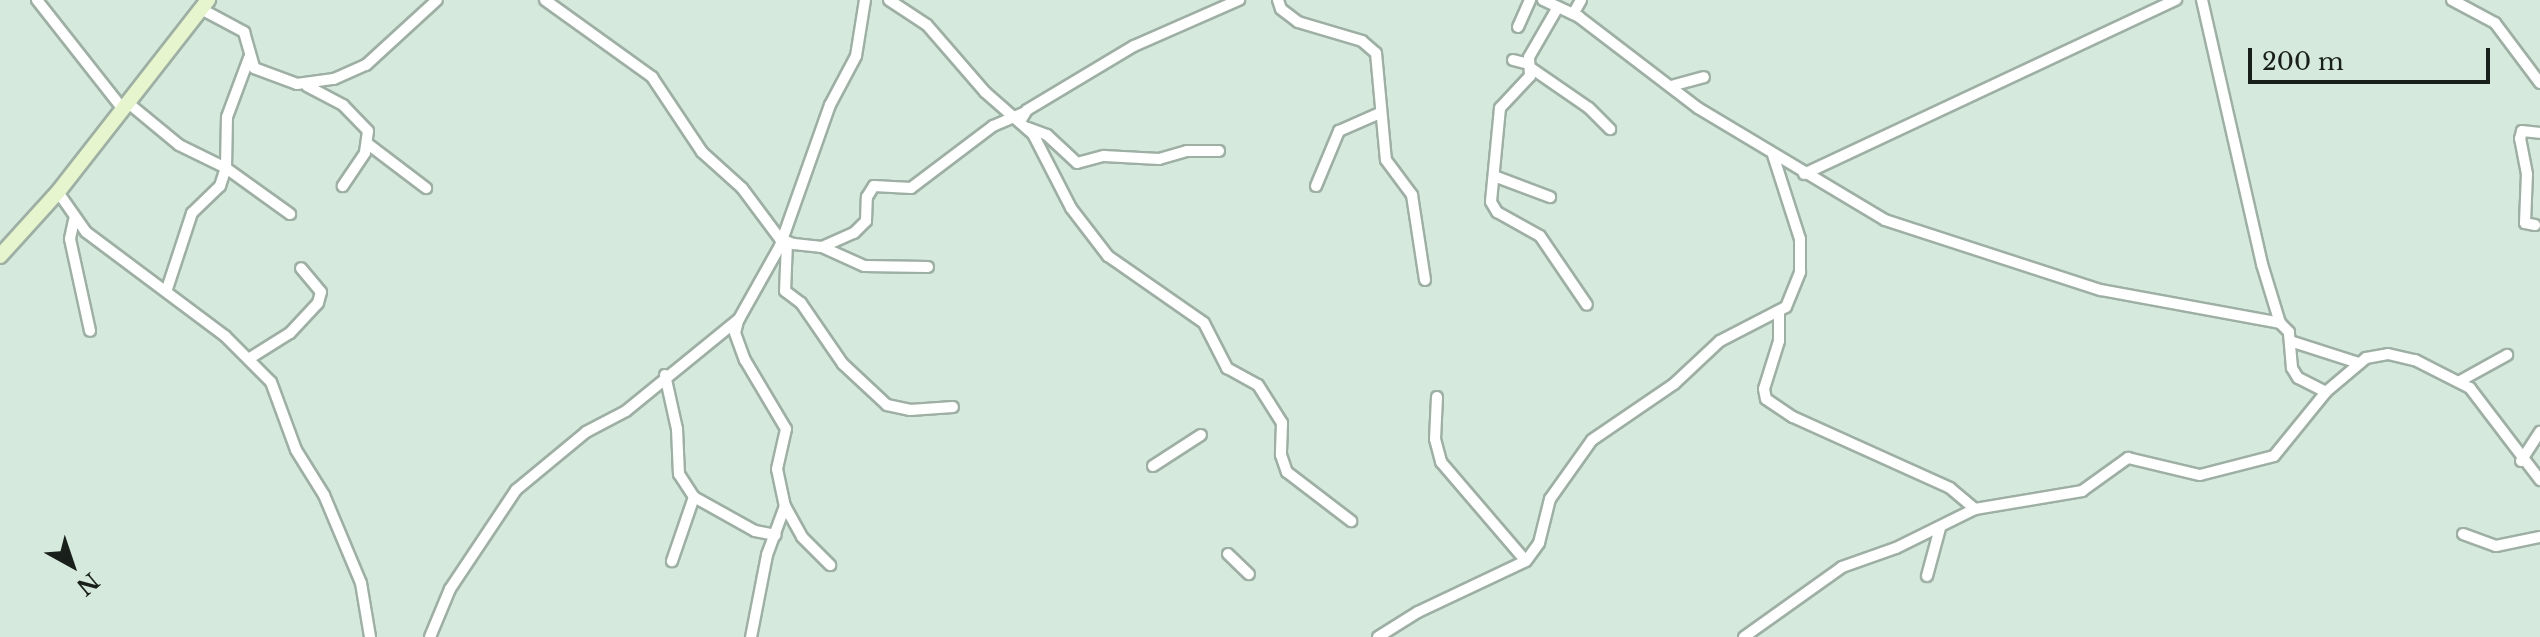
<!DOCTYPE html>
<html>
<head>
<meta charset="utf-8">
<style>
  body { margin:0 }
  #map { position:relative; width:2540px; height:637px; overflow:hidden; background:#d6e9dd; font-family:"Libre Baskerville",serif }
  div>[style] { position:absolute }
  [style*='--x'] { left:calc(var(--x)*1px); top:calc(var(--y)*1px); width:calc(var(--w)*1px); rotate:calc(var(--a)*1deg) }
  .roads { filter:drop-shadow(2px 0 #9eafa4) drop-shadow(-2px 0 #9eafa4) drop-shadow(0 2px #9eafa4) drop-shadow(0 -2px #9eafa4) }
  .street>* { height:10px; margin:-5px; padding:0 5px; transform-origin:5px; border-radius:5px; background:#fff }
  .secondary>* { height:14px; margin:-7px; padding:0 7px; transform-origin:7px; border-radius:7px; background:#e6f5cd }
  span { translate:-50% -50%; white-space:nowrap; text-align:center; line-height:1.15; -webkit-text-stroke:6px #d6e9dd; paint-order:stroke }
  .north { position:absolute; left:32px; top:525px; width:80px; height:80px; -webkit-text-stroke:6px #d6e9dd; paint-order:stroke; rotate:140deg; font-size:22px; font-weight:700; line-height:32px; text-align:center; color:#19201c }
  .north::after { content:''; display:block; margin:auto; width:28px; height:36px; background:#19201c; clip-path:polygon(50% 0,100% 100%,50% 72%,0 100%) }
  .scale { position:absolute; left:2248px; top:48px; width:242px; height:36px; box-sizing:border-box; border:4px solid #19201c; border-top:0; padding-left:10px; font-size:24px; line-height:28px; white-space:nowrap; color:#19201c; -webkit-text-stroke:6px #d6e9dd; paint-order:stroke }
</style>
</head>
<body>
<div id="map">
  <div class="roads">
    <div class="street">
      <div style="--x:37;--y:0;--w:137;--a:51.8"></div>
      <div style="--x:545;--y:0;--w:132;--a:35.7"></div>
      <div style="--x:652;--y:77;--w:90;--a:56.3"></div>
      <div style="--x:702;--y:152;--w:54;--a:42"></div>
      <div style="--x:742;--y:188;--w:64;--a:53.3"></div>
      <div style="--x:780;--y:239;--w:15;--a:20"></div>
      <div style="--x:794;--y:244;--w:28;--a:6"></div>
      <div style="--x:822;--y:247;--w:35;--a:-24"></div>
      <div style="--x:854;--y:233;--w:17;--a:-45"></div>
      <div style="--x:866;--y:221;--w:24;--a:-88"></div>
      <div style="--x:867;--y:197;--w:13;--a:-58"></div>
      <div style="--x:874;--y:186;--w:37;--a:3"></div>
      <div style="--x:911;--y:188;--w:103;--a:-37.1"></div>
      <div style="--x:993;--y:126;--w:34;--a:-23"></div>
      <div style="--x:889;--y:0;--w:45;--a:33.3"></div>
      <div style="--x:927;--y:25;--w:89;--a:49.1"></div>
      <div style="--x:985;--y:92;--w:64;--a:41.2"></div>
      <div style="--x:1033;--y:134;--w:83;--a:62.8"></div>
      <div style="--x:1071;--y:208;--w:61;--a:52.4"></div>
      <div style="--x:1108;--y:256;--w:117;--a:34.9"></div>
      <div style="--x:1204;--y:323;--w:51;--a:62.9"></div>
      <div style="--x:1227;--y:368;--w:35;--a:29"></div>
      <div style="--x:1258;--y:385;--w:45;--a:57.7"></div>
      <div style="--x:1282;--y:423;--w:32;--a:92"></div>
      <div style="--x:1281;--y:455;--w:18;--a:71"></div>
      <div style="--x:1287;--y:472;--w:81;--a:37.4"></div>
      <div style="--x:1278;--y:0;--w:9;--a:72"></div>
      <div style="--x:1281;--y:9;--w:21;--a:37"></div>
      <div style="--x:1298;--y:22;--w:67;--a:16.5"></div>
      <div style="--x:1362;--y:41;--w:18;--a:41"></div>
      <div style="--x:1376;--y:53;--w:107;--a:84.7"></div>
      <div style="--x:1386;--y:160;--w:44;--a:53.4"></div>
      <div style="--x:1412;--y:195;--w:86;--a:81.3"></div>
      <div style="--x:1543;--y:0;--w:40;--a:25"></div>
      <div style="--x:1579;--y:17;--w:150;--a:37.4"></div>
      <div style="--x:1698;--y:108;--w:218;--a:30.9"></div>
      <div style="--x:1885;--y:220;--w:227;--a:18"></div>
      <div style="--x:2101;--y:290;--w:182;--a:10.4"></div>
      <div style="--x:2452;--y:0;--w:49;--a:28.1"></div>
      <div style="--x:2495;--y:23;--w:75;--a:53.1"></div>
      <div style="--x:1558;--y:7;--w:58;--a:120.1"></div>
      <div style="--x:1529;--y:57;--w:19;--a:87"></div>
      <div style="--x:1530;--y:76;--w:44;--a:133.2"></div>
      <div style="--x:1500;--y:108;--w:94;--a:95.5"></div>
      <div style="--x:1491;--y:202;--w:12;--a:59"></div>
      <div style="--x:1497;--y:212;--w:49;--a:29.2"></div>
      <div style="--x:1540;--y:236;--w:83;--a:55.7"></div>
      <div style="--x:203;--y:10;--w:47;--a:28.2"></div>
      <div style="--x:244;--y:32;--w:37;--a:74"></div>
      <div style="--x:254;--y:68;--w:46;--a:20.4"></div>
      <div style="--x:297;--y:84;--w:37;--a:-8"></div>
      <div style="--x:334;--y:79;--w:35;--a:-24"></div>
      <div style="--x:366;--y:65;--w:96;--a:-42.5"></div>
      <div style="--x:1573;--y:14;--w:16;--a:-60"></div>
      <div style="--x:1518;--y:27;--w:30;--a:-66"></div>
      <div style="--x:1513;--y:60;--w:16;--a:14"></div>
      <div style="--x:1531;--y:68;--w:70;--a:34.6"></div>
      <div style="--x:1589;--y:108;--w:30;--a:45"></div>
      <div style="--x:307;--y:86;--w:41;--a:27.8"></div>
      <div style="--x:343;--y:105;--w:36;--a:46"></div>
      <div style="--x:368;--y:131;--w:22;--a:98"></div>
      <div style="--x:365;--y:153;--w:40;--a:124"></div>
      <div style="--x:1671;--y:86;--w:34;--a:-15"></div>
      <div style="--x:127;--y:102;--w:67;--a:39.6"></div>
      <div style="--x:179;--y:145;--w:52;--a:26.1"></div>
      <div style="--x:226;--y:168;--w:79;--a:35.7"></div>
      <div style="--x:1022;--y:118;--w:9;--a:-58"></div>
      <div style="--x:1027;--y:110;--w:125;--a:-30.9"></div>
      <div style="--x:1134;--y:46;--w:115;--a:-23.7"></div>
      <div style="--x:1028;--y:128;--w:20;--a:20"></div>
      <div style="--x:1047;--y:135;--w:41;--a:43"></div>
      <div style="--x:1077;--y:163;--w:28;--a:-15"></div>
      <div style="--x:1104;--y:156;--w:55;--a:3.1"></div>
      <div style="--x:1159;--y:159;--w:29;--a:-16"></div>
      <div style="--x:1187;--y:151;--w:32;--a:0"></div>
      <div style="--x:368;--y:144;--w:73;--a:37.2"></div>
      <div style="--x:1804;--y:174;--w:411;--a:-25.1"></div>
      <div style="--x:1494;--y:176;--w:60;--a:20.6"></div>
      <div style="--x:1316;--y:186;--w:60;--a:-67.3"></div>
      <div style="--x:1339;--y:131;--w:45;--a:-23.7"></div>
      <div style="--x:58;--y:192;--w:49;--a:55"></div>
      <div style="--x:86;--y:232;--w:174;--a:36.8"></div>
      <div style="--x:225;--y:336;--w:65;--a:45"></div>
      <div style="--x:271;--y:382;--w:72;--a:69.8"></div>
      <div style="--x:296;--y:450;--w:53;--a:58.1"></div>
      <div style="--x:324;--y:495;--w:95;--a:67.2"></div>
      <div style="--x:361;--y:583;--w:55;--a:80.5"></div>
      <div style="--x:74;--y:220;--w:19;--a:102"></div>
      <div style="--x:70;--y:239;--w:94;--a:77.7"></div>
      <div style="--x:2535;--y:225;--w:10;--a:-169"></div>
      <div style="--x:2525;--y:223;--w:49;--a:-87.7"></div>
      <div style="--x:2527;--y:174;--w:36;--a:-101"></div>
      <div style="--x:2520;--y:139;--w:8;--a:-76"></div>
      <div style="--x:2522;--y:131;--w:18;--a:6"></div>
      <div style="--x:787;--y:242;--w:49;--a:92.3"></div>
      <div style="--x:785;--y:291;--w:20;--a:37"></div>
      <div style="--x:801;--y:303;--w:74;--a:55.5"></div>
      <div style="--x:843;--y:364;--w:60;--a:43"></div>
      <div style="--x:887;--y:405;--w:24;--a:12"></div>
      <div style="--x:910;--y:410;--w:43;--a:-4"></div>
      <div style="--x:822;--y:247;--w:46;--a:24.3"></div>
      <div style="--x:864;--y:266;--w:64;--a:0.9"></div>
      <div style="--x:167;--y:289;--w:80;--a:-71.8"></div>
      <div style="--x:192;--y:213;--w:39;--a:-44"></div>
      <div style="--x:220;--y:186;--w:19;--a:-72"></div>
      <div style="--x:226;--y:168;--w:51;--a:-88.9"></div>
      <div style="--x:227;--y:117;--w:63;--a:-69.6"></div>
      <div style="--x:1779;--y:314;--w:27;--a:90"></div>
      <div style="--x:1779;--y:341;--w:50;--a:107.4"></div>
      <div style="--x:1764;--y:389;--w:10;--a:79"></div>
      <div style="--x:1766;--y:399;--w:32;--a:34"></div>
      <div style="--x:1793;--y:417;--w:172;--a:24.3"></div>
      <div style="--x:1950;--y:488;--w:33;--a:40"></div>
      <div style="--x:738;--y:321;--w:12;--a:104"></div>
      <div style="--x:735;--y:333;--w:29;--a:70"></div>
      <div style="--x:745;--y:360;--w:80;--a:59.3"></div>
      <div style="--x:786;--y:429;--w:41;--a:102.7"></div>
      <div style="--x:777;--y:469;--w:38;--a:78"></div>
      <div style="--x:785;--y:506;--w:52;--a:110.2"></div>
      <div style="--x:767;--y:555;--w:84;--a:101"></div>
      <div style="--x:2290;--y:341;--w:72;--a:17.7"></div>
      <div style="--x:250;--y:358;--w:47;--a:-32"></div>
      <div style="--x:290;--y:333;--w:41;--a:-47"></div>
      <div style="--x:318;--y:303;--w:11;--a:-75"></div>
      <div style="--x:321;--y:292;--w:31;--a:-130"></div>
      <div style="--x:665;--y:375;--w:55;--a:77.5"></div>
      <div style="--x:677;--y:429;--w:45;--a:87.5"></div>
      <div style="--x:679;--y:474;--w:27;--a:57"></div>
      <div style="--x:694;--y:497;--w:68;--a:109"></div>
      <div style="--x:2460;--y:381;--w:54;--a:-29"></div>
      <div style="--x:2327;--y:391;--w:51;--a:-40.2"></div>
      <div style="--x:2366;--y:358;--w:22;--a:-10"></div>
      <div style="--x:2388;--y:354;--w:28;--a:13"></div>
      <div style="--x:2415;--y:360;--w:62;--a:27"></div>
      <div style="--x:2470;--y:388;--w:116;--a:52.7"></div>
      <div style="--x:1437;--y:397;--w:42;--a:92.7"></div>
      <div style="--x:1435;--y:439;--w:24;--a:75"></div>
      <div style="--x:1441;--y:462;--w:130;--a:49.4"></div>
      <div style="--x:2521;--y:461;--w:35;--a:-57"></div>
      <div style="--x:1153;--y:466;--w:57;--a:-32.9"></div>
      <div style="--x:694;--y:497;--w:70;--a:29.1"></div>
      <div style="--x:755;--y:531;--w:21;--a:11"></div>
      <div style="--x:785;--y:506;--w:35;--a:61"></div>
      <div style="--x:802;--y:537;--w:40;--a:45"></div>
      <div style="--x:2463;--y:534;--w:35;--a:20"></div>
      <div style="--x:2496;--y:546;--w:45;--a:-11.6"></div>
      <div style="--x:1228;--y:554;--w:29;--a:44"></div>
      <div style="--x:1927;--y:576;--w:50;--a:-74.8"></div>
      <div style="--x:430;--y:637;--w:52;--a:-67.4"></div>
      <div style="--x:450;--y:589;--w:119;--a:-56.3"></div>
      <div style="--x:516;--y:490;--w:91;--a:-39.6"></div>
      <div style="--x:586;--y:432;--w:45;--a:-27.7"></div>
      <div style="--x:626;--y:411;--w:146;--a:-39.2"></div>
      <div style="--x:739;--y:319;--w:84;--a:-60.7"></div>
      <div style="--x:780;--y:246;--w:150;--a:-70.5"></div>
      <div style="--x:830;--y:105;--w:55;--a:-62"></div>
      <div style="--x:856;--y:56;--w:57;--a:-80.9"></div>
      <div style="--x:1378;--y:637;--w:47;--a:-32"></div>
      <div style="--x:1418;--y:612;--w:119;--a:-25.3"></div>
      <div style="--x:1526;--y:561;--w:22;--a:-54"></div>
      <div style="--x:1539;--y:543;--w:45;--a:-76"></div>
      <div style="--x:1550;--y:499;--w:72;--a:-54.6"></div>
      <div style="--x:1592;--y:440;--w:99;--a:-34.3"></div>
      <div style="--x:1674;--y:384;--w:63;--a:-43.1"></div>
      <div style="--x:1720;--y:341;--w:74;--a:-27.3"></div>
      <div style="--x:1786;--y:307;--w:38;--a:-68"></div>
      <div style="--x:1800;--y:272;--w:33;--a:-90"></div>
      <div style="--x:1800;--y:239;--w:88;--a:-107.8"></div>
      <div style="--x:1744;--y:637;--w:120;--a:-35.5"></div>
      <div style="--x:1842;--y:567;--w:57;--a:-19.4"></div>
      <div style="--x:1896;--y:548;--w:88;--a:-26.3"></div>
      <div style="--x:1975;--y:509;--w:109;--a:-9.5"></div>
      <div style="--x:2082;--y:491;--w:57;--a:-35.7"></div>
      <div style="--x:2128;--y:458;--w:74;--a:13.3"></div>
      <div style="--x:2200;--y:475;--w:76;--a:-14.4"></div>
      <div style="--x:2274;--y:456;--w:82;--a:-50.9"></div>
      <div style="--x:2326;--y:392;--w:31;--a:-153"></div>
      <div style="--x:2298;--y:378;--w:12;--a:-121"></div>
      <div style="--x:2292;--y:368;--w:36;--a:-95"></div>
      <div style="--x:2289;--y:332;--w:13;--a:-135"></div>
      <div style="--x:2280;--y:323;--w:62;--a:-107"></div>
      <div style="--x:2262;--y:264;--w:271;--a:-102.8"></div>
    </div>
    <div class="secondary">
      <div style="--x:0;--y:256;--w:86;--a:-47.8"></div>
      <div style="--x:58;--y:192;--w:244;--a:-52"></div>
    </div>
  </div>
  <div class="north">N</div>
  <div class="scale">200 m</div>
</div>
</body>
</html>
